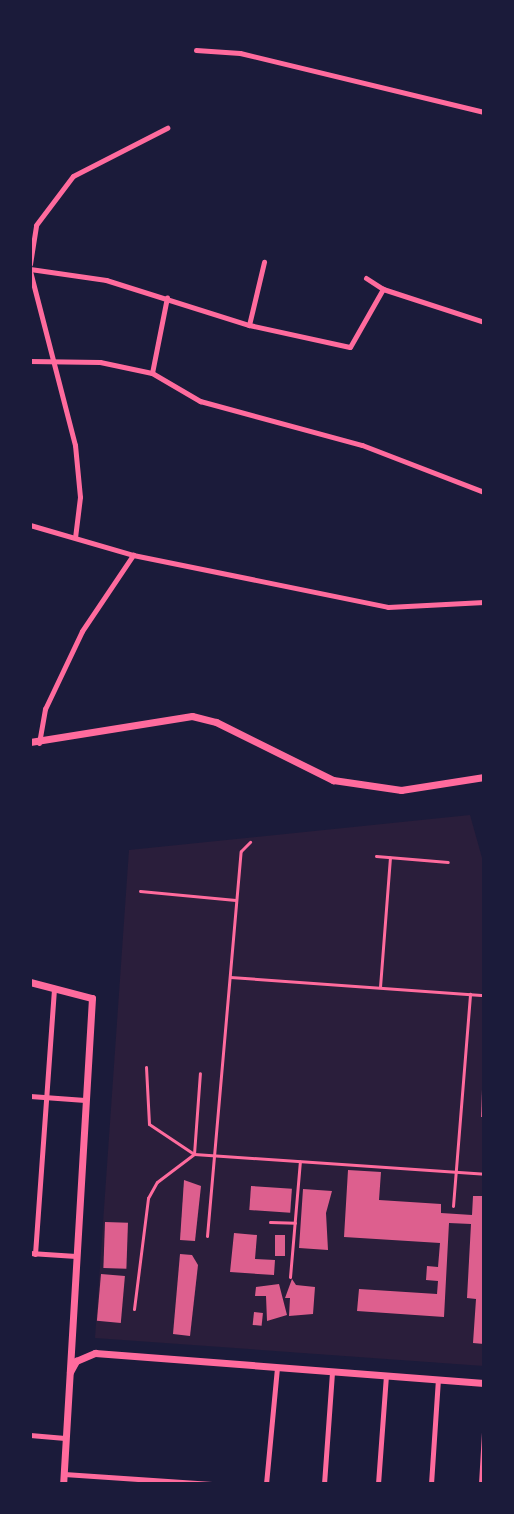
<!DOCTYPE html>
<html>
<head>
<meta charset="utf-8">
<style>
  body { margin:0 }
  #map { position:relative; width:514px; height:1514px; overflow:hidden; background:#1b1b3a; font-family:Arial,sans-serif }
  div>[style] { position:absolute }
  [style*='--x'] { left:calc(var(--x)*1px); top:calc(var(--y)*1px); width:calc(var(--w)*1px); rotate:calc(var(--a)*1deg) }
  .green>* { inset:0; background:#2a1e3b }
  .building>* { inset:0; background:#dd5f8e; transform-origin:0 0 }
  .service>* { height:3px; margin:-1.5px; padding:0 1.5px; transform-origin:1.5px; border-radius:1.5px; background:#ff6b9d }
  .minor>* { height:5px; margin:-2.5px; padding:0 2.5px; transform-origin:2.5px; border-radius:2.5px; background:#ff6b9d }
  .tertiary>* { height:7px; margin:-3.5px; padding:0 3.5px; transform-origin:3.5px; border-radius:3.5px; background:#ff6b9d }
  span { translate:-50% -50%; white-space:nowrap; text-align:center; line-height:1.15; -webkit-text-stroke:4.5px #1b1b3a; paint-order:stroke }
  .frame { position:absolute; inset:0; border:32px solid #1b1b3a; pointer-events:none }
</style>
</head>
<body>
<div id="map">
  <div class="green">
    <div style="clip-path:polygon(470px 815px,484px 865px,484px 1366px,95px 1338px,129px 850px)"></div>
  </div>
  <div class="building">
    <div style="clip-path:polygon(482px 1090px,484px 1090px,484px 1117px,481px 1117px)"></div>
    <div style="clip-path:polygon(348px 1170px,381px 1172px,379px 1200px,441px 1204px,441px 1213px,472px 1215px,473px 1196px,484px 1196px,484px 1344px,473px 1343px,476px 1299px,467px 1298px,471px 1224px,449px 1223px,444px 1317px,357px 1311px,359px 1289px,437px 1294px,438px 1281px,426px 1280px,427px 1266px,438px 1267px,440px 1243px,344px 1237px)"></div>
    <div style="clip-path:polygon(184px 1180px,201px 1186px,195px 1241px,180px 1240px)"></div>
    <div style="left:251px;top:1186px;width:41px;height:24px;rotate:4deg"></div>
    <div style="clip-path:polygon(303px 1189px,332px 1191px,326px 1213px,328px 1250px,299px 1248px)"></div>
    <div style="left:105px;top:1222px;width:23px;height:46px;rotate:2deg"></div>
    <div style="clip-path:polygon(234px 1233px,257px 1235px,255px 1259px,275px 1260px,274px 1275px,230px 1272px)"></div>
    <div style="left:275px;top:1235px;width:10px;height:21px"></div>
    <div style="clip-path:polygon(180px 1254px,192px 1255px,198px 1265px,190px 1336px,173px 1334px)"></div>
    <div style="left:101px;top:1274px;width:24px;height:47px;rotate:5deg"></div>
    <div style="clip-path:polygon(292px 1279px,296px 1285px,315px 1287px,313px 1314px,289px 1316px,290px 1298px,285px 1298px)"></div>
    <div style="clip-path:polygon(279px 1284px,287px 1315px,267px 1321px,266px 1296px,255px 1296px,256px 1287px)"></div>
    <div style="left:254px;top:1312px;width:9px;height:13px;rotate:6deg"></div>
  </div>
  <div class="service">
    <div style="--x:376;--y:856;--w:72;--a:4.8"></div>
    <div style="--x:140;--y:891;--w:96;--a:5.4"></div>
    <div style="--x:230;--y:977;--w:255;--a:4.1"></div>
    <div style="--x:380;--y:987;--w:130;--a:-85.6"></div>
    <div style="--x:146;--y:1067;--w:57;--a:87"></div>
    <div style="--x:149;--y:1124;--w:54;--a:33.7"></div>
    <div style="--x:194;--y:1154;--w:291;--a:3.9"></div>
    <div style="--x:453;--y:1206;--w:213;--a:-85.4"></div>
    <div style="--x:270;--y:1222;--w:25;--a:2"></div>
    <div style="--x:207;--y:1236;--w:386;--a:-85"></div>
    <div style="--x:241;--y:851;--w:13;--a:-45"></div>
    <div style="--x:290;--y:1277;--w:116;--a:-85.1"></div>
    <div style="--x:134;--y:1309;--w:112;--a:-82.8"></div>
    <div style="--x:148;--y:1198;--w:18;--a:-61"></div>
    <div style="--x:157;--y:1182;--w:46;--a:-37.1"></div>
    <div style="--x:194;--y:1154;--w:81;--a:-85.8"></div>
  </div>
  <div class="minor">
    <div style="--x:196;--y:50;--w:44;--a:3.9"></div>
    <div style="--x:240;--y:53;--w:251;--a:13.6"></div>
    <div style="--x:30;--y:264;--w:39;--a:-81"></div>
    <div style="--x:36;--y:225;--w:61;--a:-52.9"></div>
    <div style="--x:73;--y:176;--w:106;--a:-27.1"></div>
    <div style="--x:30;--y:269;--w:77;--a:8.2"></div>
    <div style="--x:106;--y:280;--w:150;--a:17.5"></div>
    <div style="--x:249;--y:325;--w:103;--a:12.3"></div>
    <div style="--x:350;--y:347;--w:67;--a:-60.4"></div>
    <div style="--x:30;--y:271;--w:180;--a:75.5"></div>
    <div style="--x:75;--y:445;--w:52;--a:84.5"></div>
    <div style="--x:80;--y:497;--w:39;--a:97"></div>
    <div style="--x:366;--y:278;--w:20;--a:33"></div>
    <div style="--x:383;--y:289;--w:106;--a:18.1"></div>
    <div style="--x:249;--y:325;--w:65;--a:-76.6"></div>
    <div style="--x:30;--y:361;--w:70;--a:0.8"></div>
    <div style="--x:100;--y:362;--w:53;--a:11.9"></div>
    <div style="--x:152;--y:373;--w:56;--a:30.3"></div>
    <div style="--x:200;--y:401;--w:168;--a:15.2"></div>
    <div style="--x:362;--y:445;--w:131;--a:21.1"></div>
    <div style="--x:152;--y:373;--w:77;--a:-78.8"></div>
    <div style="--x:30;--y:525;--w:107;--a:16.2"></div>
    <div style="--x:133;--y:555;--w:260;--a:11.5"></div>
    <div style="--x:388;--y:607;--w:96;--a:-3"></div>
    <div style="--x:39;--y:743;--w:35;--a:-80"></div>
    <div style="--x:45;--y:709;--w:86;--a:-64.6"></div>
    <div style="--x:82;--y:631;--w:92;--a:-56.1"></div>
    <div style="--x:30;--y:1096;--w:55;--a:4.2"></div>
    <div style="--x:30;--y:1253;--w:46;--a:3.7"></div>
    <div style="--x:35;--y:1254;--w:267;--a:-85.9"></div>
    <div style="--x:30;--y:1435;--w:35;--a:5"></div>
    <div style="--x:64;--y:1474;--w:148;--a:3.9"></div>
    <div style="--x:266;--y:1484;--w:117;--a:-84.6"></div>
    <div style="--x:324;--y:1484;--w:112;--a:-85.9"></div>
    <div style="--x:378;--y:1484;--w:108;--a:-85.8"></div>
    <div style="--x:431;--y:1484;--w:105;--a:-86.2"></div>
    <div style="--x:481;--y:1484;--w:52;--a:-86.7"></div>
  </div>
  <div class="tertiary">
    <div style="--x:30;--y:742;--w:164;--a:-9.1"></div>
    <div style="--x:192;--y:716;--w:25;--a:14"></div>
    <div style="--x:216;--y:722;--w:131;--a:26.4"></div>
    <div style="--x:333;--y:780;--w:69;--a:8.4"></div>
    <div style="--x:401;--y:790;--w:84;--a:-8.9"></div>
    <div style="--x:30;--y:982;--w:64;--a:14.5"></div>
    <div style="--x:92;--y:998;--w:487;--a:93.4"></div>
    <div style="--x:70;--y:1372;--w:13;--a:-61"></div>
    <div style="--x:76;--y:1361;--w:21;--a:-23"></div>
    <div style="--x:95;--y:1353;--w:390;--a:4.4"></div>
  </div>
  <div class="frame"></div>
</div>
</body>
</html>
